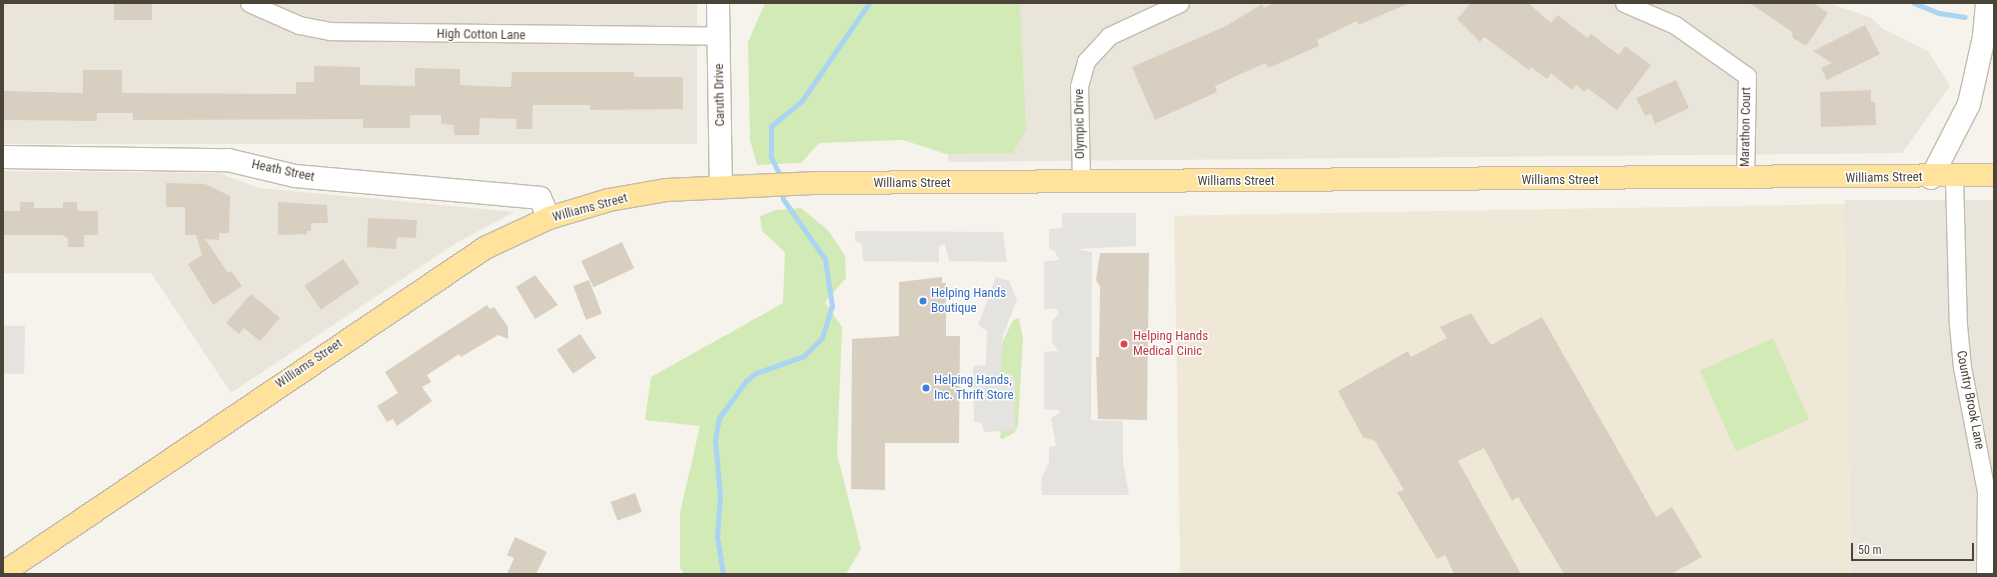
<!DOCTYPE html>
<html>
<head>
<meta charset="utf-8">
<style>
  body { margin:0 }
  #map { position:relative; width:1997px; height:577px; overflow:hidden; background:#f6f3ec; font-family:"Roboto Condensed",sans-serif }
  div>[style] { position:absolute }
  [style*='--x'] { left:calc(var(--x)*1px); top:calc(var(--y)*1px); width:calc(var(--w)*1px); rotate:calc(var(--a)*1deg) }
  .residential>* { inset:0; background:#eae5da; transform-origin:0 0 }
  .education>* { inset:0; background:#efe8d6; transform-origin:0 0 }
  .green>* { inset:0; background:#d2eab5; transform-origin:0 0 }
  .parking>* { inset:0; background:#e5e3e0; transform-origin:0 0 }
  .stream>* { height:5px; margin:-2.5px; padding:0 2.5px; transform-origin:2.5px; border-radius:2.5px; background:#a9d4f2 }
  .building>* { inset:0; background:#d8cfc1; transform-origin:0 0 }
  .roads { filter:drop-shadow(1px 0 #c2bbae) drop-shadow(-1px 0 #c2bbae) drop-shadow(0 1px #c2bbae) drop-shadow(0 -1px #c2bbae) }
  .minor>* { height:17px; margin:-8.5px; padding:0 8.5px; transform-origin:8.5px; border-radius:8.5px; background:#fff }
  .tertiary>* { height:22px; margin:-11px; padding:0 11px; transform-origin:11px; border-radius:11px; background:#fff }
  .primary>* { height:22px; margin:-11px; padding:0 11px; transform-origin:11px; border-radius:11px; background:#ffe39c }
  .dots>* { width:11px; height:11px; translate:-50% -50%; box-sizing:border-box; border:2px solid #fff; border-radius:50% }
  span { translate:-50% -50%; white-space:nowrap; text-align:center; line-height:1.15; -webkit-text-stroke:3px #fff; paint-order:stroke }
  .street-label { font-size:13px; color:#4b4439 }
  .shop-label { font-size:13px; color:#366cbe }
  .left { translate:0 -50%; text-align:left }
  .health-label { font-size:13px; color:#be3a42 }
  .frame { position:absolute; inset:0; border:4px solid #4b4439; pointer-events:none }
  .scale { position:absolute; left:1851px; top:543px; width:123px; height:18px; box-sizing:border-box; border:2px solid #4b4439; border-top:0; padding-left:5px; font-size:12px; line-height:14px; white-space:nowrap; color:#4b4439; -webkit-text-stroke:3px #fff; paint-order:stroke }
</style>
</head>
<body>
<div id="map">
  <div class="residential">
    <div style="left:3px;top:3px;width:694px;height:141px"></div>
    <div style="clip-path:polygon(891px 3px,1828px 3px,1872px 18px,1883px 29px,1928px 51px,1950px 86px,1902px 153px,948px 162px,954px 72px)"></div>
    <div style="clip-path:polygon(3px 171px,219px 173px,259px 188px,514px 212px,458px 242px,231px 393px,151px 273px,3px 273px)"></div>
    <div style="left:1994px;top:200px;width:374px;height:149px;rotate:90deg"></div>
  </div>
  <div class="education">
    <div style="left:1845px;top:204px;width:370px;height:671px;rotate:89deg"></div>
  </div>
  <div class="green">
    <div style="clip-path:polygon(765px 3px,1020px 3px,1026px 130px,1013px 153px,946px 154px,903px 140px,819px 143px,801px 163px,757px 165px,750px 140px,748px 42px)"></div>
    <div style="clip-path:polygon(801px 208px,828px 230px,845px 256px,846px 278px,825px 302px,842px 327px,837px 454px,861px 549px,846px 574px,684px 574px,680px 568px,680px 513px,700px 426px,645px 420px,651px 377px,783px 303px,785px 252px,762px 231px,760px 216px,776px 210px)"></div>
    <div style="clip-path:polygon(1019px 318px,1023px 339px,1018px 425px,1015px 432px,1003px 439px,1000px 438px,1001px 430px,1015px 430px,1014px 377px,1001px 372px,1001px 345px,1013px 320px)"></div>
    <div style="left:1773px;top:338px;width:89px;height:80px;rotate:66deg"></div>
  </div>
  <div class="parking">
    <div style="clip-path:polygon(1062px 213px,1136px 213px,1136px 246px,1077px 249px,1092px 252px,1091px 420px,1123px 421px,1123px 461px,1129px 495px,1042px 495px,1041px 479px,1049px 462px,1049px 447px,1056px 446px,1051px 418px,1060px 413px,1058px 410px,1044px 409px,1044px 352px,1058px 351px,1052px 342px,1052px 321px,1059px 313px,1056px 309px,1044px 309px,1044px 262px,1059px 260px,1055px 251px,1049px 249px,1049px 229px,1062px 228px)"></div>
    <div style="clip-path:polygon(855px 231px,1003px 232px,1007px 262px,949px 261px,945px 244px,939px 246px,939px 262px,863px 261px,862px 244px,855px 241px)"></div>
    <div style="clip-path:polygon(996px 277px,1009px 281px,1017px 300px,1003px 335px,1001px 372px,1006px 377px,1015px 377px,1015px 430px,984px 432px,982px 423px,974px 422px,973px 366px,986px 365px,987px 331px,978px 325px)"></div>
    <div style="left:25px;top:326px;width:48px;height:22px;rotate:91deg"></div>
  </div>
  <div class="stream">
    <div style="--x:1914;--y:3;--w:27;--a:22"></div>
    <div style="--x:1939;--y:13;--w:26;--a:9"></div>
    <div style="--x:782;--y:179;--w:25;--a:-117"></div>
    <div style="--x:771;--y:157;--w:31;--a:-90"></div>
    <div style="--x:771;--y:126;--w:38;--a:-39"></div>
    <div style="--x:801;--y:102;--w:120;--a:-55.5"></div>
    <div style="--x:723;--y:574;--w:37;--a:-99"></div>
    <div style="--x:717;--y:537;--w:41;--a:-85.8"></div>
    <div style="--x:720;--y:496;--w:56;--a:-95.1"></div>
    <div style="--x:715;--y:440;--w:22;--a:-80"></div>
    <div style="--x:719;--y:418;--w:46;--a:-53.9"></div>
    <div style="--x:746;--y:381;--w:13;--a:-39"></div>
    <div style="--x:756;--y:373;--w:51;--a:-19.5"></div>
    <div style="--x:804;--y:356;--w:25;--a:-45"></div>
    <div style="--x:822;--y:338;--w:34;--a:-73"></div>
    <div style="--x:832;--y:306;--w:48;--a:-98.5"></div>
    <div style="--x:825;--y:259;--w:73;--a:-125"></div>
    <div style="--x:783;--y:199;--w:10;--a:-96"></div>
  </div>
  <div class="building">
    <div style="left:114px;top:3px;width:38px;height:17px"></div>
    <div style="clip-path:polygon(1273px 3px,1410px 3px,1358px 25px,1357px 21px,1317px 40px,1319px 46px,1268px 68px,1266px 63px,1245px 72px,1215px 86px,1217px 92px,1155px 120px,1132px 67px,1226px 26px,1262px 4px,1264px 8px)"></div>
    <div style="clip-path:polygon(1471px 3px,1528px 3px,1551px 23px,1558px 15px,1587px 38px,1591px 34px,1619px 55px,1625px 46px,1651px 65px,1617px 110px,1587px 88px,1585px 92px,1576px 85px,1572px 90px,1551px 73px,1547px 79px,1531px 67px,1529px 70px,1484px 37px,1480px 42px,1457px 19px)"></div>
    <div style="clip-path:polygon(1750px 3px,1814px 3px,1828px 13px,1806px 46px,1793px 38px,1792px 32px)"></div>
    <div style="clip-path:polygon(1865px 25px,1880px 54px,1827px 80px,1821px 68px,1832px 63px,1813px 51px)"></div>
    <div style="clip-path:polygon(314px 66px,360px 67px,360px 85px,415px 86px,415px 68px,460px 69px,460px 85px,480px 86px,511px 87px,512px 72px,634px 72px,634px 77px,683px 77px,683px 109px,590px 110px,590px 105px,533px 105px,532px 129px,516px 129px,517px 119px,480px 118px,479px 135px,454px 135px,454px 125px,441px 124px,441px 115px,410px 115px,410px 128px,363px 128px,363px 119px,133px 120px,133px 113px,97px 113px,97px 121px,3px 120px,3px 91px,83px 93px,83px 70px,122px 70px,122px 93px,296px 94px,296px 82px,314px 82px)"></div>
    <div style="clip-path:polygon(1676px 80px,1689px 108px,1655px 124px,1651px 114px,1645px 116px,1636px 98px)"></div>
    <div style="clip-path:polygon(1871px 90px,1871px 102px,1875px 102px,1876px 125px,1821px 127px,1820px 92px)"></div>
    <div style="clip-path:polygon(166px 183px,205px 184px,230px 196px,229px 233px,219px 233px,219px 240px,205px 239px,228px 273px,231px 271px,242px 286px,213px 305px,188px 264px,202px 255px,196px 235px,185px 235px,185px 207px,166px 207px)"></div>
    <div style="clip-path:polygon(20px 202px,34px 202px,34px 208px,63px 208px,63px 202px,77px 202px,77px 211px,98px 211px,98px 235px,84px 235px,84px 247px,68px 247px,68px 238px,62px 235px,3px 235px,3px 211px,20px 211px)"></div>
    <div style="clip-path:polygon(278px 202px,327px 205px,328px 223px,311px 223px,311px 231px,307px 231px,307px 234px,278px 235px)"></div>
    <div style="clip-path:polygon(368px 218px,417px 220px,416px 238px,397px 237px,396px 249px,367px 247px)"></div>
    <div style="left:622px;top:242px;width:29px;height:45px;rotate:65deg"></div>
    <div style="clip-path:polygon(1100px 253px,1149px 253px,1147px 420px,1098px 419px,1096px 357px,1099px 357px,1100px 287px,1096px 280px)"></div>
    <div style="left:343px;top:259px;width:29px;height:47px;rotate:55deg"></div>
    <div style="clip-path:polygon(535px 275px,558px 305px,535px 319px,516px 287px)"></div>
    <div style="clip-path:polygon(942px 277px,942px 283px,946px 283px,946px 336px,960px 336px,959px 443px,885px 443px,885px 490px,851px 489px,852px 339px,899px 336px,899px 282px)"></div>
    <div style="left:589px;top:280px;width:36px;height:17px;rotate:69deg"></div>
    <div style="clip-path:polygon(251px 294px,280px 318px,260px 341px,244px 328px,239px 334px,226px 323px)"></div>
    <div style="clip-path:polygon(487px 305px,490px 309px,494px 307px,508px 327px,508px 339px,498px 335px,461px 357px,459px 354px,427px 375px,431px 382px,422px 387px,432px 401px,397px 426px,393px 419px,387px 422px,377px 406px,398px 393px,385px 372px)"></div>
    <div style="clip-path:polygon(1471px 313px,1491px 345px,1542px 317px,1656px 517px,1672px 507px,1702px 557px,1671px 574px,1564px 574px,1518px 497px,1512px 501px,1484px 448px,1458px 461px,1521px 574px,1454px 574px,1445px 555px,1437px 559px,1397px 492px,1404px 490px,1375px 441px,1363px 437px,1338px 391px,1408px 351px,1411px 357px,1447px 338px,1440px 327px)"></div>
    <div style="left:580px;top:334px;width:29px;height:28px;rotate:56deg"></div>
    <div style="left:635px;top:493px;width:20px;height:26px;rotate:70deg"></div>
    <div style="clip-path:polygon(515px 537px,547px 552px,536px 574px,507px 574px,514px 558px,507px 555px)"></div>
  </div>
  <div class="roads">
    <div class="minor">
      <div style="--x:249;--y:3;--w:55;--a:23.7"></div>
      <div style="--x:299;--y:25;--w:32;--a:11"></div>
      <div style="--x:330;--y:31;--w:389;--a:0.7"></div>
      <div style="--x:1624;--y:3;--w:56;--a:23.3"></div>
      <div style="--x:1675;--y:25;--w:88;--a:35.3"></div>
      <div style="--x:1747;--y:76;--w:103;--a:91.1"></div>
      <div style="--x:1954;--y:177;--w:148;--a:88.5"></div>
      <div style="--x:1958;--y:325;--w:42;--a:84.6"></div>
      <div style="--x:1962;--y:367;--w:127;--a:79.1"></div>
      <div style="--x:1986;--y:492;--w:82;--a:90.7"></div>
      <div style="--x:1081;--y:181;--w:95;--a:-91.2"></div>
      <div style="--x:1079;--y:86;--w:26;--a:-74"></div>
      <div style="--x:1086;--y:61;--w:34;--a:-47"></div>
      <div style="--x:1109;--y:36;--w:78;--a:-24.9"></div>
    </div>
    <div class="tertiary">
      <div style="--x:718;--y:3;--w:184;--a:89.1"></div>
      <div style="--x:3;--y:157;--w:225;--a:0.8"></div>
      <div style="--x:228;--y:160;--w:69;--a:13.4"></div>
      <div style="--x:295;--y:176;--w:246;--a:5.1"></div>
      <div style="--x:540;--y:198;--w:22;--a:66"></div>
      <div style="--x:1931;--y:178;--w:83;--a:-62.8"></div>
      <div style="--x:1969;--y:104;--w:69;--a:-77.4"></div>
      <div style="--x:1984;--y:37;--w:34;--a:-85"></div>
    </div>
    <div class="primary">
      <div style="--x:3;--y:573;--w:581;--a:-33.99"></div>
      <div style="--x:485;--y:248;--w:71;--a:-25.1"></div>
      <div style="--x:549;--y:218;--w:63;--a:-16.7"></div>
      <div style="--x:609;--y:200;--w:59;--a:-9.8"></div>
      <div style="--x:667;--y:190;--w:151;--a:-2.7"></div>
      <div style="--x:818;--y:183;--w:1176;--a:-0.39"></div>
    </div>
  </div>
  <div class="dots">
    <div style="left:923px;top:301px;background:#3f7fe0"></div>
    <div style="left:1124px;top:344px;background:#e0444e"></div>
    <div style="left:926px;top:388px;background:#3f7fe0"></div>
  </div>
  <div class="street-label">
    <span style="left:481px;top:35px;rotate:1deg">High Cotton Lane</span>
    <span style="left:720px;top:95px;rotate:-91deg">Caruth Drive</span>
    <span style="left:1080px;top:124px;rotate:-91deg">Olympic Drive</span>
    <span style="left:1746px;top:127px;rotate:-89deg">Marathon Court</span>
    <span style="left:283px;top:171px;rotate:12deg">Heath Street</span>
    <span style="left:1884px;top:178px;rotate:-1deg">Williams Street</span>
    <span style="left:1560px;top:180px">Williams Street</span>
    <span style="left:1236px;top:181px">Williams Street</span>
    <span style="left:912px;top:183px">Williams Street</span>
    <span style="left:590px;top:208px;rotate:-15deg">Williams Street</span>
    <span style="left:309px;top:364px;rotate:-34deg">Williams Street</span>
    <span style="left:1970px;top:400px;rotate:79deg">Country Brook Lane</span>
  </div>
  <div class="shop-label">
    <span class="left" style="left:931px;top:301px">Helping Hands<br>Boutique</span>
    <span class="left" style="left:934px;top:388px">Helping Hands,<br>Inc. Thrift Store</span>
  </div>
  <div class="health-label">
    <span class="left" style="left:1133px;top:344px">Helping Hands<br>Medical Cinic</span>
  </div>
  <div class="frame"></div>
  <div class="scale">50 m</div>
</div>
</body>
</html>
